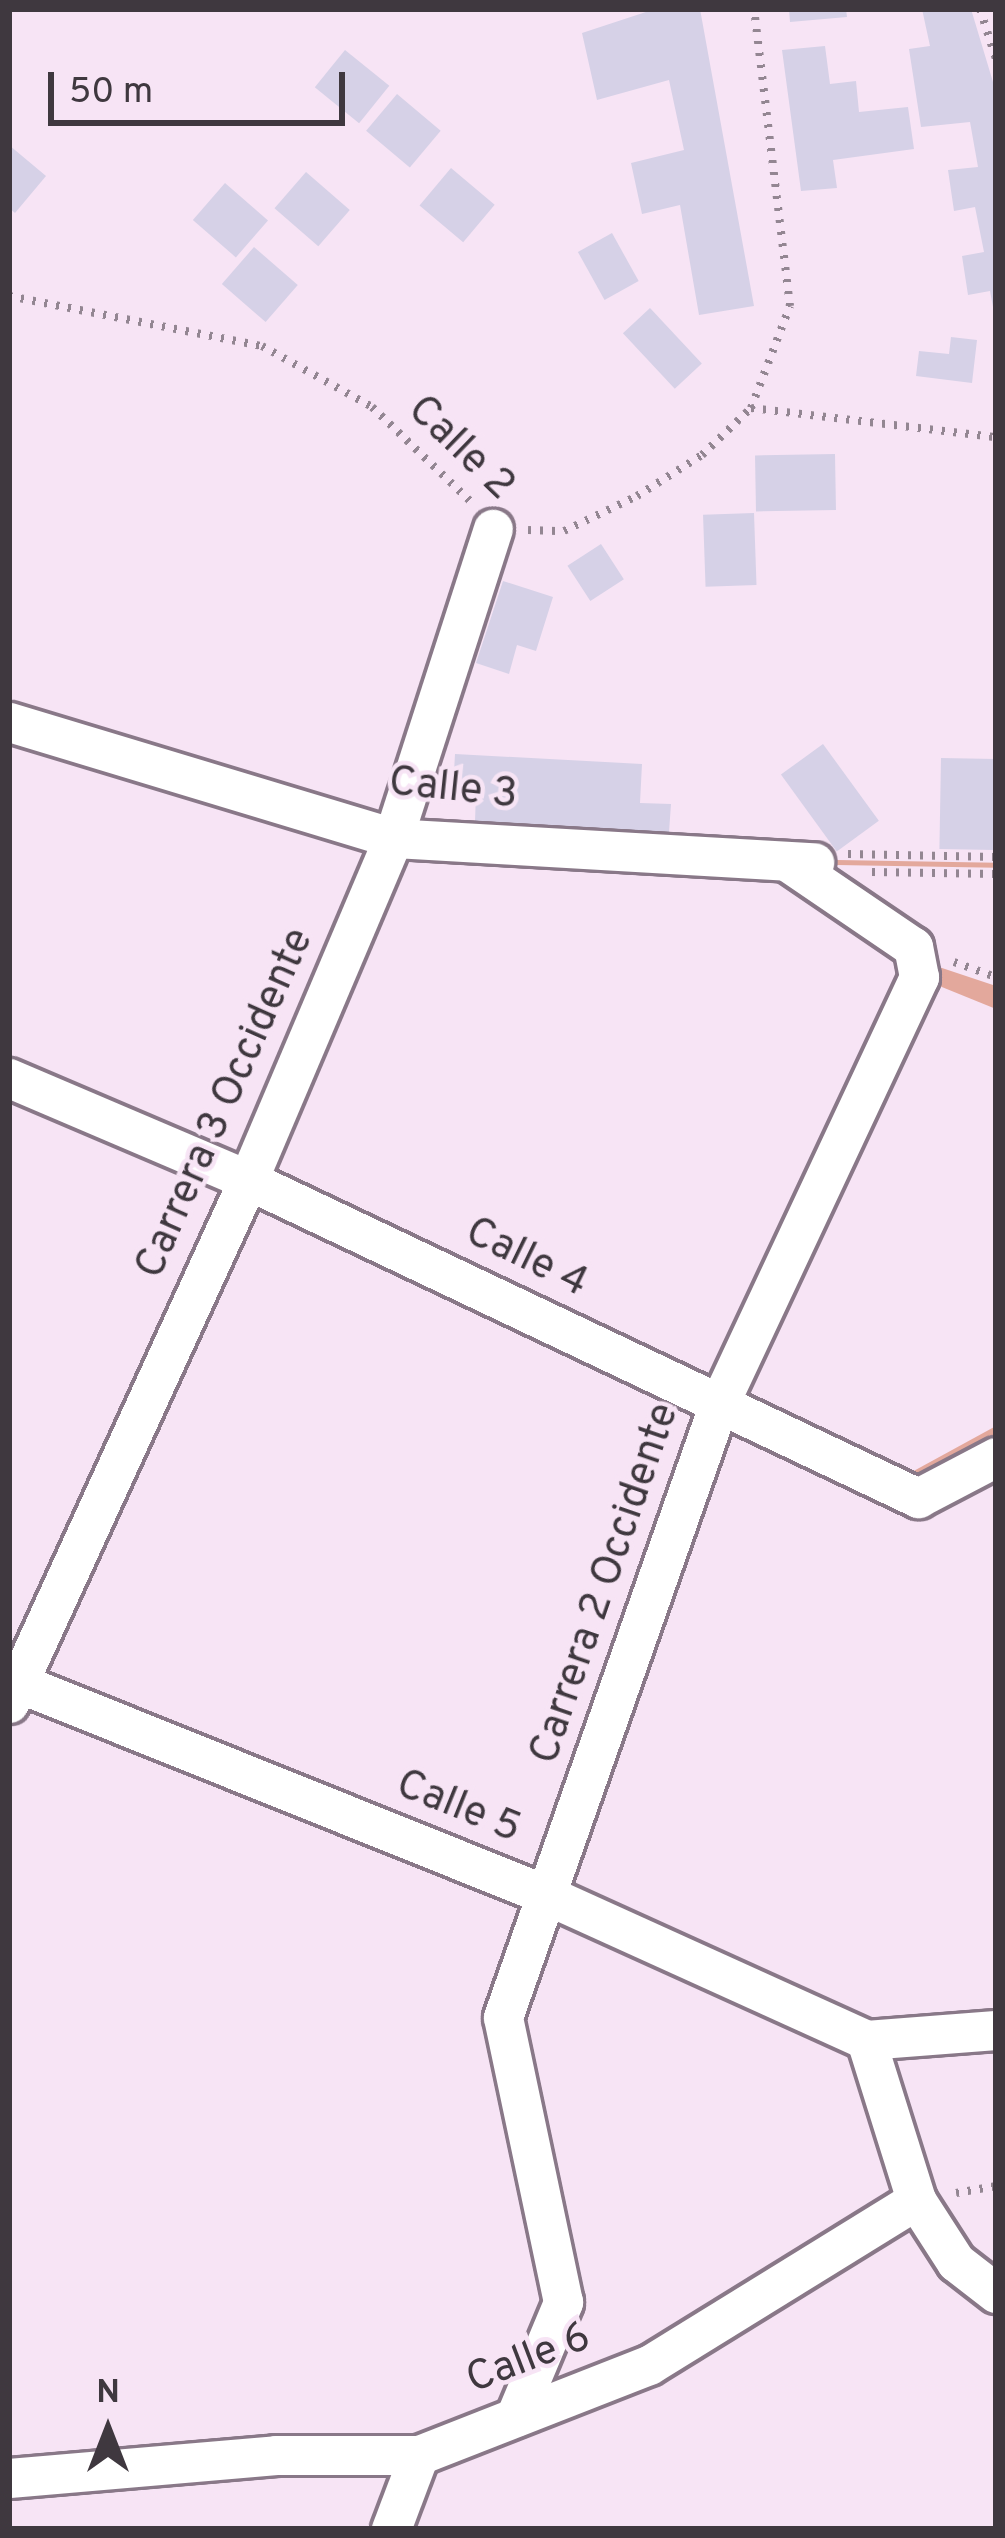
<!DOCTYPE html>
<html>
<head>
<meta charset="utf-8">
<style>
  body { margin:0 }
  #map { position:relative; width:1005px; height:2538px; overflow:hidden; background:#f7e4f5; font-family:Overpass,sans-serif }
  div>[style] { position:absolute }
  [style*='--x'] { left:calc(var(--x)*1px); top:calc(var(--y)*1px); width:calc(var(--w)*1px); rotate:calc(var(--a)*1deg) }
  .green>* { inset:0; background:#e3a89c; transform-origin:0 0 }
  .building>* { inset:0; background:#d6d1e7; transform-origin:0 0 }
  .path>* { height:8px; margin-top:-4px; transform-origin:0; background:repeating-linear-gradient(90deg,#938692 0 3px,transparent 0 12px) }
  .roads { filter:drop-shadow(3px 0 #897888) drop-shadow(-3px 0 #897888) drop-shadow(0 3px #897888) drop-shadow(0 -3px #897888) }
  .street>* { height:39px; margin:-19.5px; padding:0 19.5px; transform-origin:19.5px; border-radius:19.5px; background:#fff }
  span { translate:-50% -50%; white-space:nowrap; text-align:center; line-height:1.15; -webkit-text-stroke:9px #f7e4f5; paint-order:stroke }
  .street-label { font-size:42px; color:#3f383f }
  .frame { position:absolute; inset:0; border:12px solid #3f383f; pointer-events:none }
  .north { position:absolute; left:48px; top:2370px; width:120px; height:120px; -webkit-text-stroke:9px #f7e4f5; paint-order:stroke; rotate:0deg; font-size:33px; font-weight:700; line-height:48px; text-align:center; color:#3f383f }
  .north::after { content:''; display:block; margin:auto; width:42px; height:54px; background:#3f383f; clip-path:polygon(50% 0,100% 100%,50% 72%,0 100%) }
  .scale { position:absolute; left:48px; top:72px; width:297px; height:54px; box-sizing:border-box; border:6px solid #3f383f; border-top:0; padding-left:15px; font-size:36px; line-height:42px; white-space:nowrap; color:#3f383f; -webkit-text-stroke:9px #f7e4f5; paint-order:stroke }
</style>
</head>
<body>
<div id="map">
  <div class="green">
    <div style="left:837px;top:860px;width:159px;height:5px;rotate:1deg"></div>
    <div style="clip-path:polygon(924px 962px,996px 986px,996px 1009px,932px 983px)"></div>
    <div style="clip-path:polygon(996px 1426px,996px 1440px,927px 1477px,910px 1473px)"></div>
  </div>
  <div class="building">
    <div style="clip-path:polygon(655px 9px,700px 9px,754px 306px,699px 315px,680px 205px,642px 214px,631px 163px,684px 150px,669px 80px,597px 100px,582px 33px)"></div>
    <div style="clip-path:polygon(789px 9px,846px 9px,847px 17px,790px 22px)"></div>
    <div style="clip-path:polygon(922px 9px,971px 9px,996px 92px,996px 323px,990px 291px,968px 295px,962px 256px,984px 252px,975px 207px,954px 211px,948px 170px,978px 167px,970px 122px,921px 127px,909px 49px,930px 46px)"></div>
    <div style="clip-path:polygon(825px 46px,830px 84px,856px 81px,859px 112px,908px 107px,914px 149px,833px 160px,837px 188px,801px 191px,782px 50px)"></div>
    <div style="left:345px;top:50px;width:57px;height:48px;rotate:39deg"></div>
    <div style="left:397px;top:94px;width:57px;height:48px;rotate:40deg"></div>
    <div style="clip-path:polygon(9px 145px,46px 176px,15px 213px,9px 208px)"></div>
    <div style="left:451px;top:168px;width:57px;height:49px;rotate:40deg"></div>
    <div style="left:306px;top:172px;width:58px;height:48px;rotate:41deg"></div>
    <div style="left:225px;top:183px;width:57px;height:49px;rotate:41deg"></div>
    <div style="left:612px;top:233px;width:55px;height:39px;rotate:61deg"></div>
    <div style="left:254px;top:247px;width:58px;height:49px;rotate:41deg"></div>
    <div style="left:650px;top:308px;width:76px;height:37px;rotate:47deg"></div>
    <div style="clip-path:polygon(951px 337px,977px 340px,972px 383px,916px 376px,919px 351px,949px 354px)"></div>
    <div style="left:835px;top:454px;width:56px;height:80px;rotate:89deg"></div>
    <div style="left:754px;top:513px;width:72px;height:51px;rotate:88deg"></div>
    <div style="left:601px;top:544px;width:42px;height:40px;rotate:57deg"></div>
    <div style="clip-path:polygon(503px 581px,553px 597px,536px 651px,517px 645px,509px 674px,476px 663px)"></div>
    <div style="left:823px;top:744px;width:95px;height:52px;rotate:54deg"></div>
    <div style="clip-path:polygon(455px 754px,642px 764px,640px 803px,671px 804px,669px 832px,475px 822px,476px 791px,453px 790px)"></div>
    <div style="left:941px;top:758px;width:55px;height:91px;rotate:1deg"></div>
  </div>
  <div class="path">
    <div style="--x:980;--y:9;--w:52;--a:72.3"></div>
    <div style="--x:9;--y:296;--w:258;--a:11.2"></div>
    <div style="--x:262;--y:346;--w:126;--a:29"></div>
    <div style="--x:372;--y:407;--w:139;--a:43.8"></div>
    <div style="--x:751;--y:408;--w:109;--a:-69.1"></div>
    <div style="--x:790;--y:306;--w:299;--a:-96.9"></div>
    <div style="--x:528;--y:530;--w:36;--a:2"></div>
    <div style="--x:564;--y:531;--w:81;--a:-25.6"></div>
    <div style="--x:637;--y:496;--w:77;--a:-32.2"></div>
    <div style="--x:702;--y:455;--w:68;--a:-43.8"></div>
    <div style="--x:751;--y:408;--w:247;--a:6.8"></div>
    <div style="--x:848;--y:854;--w:148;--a:1.2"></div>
    <div style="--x:872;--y:872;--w:124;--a:0.9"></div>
    <div style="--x:954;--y:962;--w:45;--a:19.7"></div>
    <div style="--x:956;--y:2193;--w:41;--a:-9.9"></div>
  </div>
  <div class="roads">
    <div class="street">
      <div style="--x:9;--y:722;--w:401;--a:16.8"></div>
      <div style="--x:393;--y:838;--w:422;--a:3.3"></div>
      <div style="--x:9;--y:1078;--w:260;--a:23.1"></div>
      <div style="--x:248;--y:1180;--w:742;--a:25.39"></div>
      <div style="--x:918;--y:1498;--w:88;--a:-27.7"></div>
      <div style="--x:9;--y:1679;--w:582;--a:21.89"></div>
      <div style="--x:549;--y:1896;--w:348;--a:24.4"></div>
      <div style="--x:866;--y:2040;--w:168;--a:72.6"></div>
      <div style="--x:916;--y:2200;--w:74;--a:57.2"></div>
      <div style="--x:956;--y:2262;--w:51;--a:37.8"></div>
      <div style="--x:9;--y:1703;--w:575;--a:-65.44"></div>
      <div style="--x:248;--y:1180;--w:371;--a:-67"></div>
      <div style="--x:393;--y:838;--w:325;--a:-72.1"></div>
      <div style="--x:866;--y:2040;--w:130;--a:-4.4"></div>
      <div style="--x:515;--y:2417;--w:125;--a:-67.3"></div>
      <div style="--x:563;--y:2302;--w:291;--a:-101.9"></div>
      <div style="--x:503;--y:2017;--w:648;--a:-70.61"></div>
      <div style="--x:718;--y:1406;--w:474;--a:-64.9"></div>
      <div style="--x:919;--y:977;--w:31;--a:-101"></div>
      <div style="--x:913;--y:947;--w:151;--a:-145.8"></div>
      <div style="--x:9;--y:2478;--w:268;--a:-4.9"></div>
      <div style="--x:276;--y:2455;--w:143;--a:0"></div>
      <div style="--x:419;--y:2455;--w:247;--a:-21.4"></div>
      <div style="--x:649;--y:2365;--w:314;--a:-31.7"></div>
      <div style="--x:391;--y:2529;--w:79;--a:-69.3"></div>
    </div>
  </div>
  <div class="street-label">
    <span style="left:460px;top:449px;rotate:44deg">Calle 2</span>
    <span style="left:453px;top:790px;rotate:6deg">Calle 3</span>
    <span style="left:226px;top:1104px;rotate:-66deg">Carrera 3 Occidente</span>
    <span style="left:526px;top:1259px;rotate:26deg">Calle 4</span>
    <span style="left:606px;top:1584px;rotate:-71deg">Carrera 2 Occidente</span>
    <span style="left:458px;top:1808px;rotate:22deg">Calle 5</span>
    <span style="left:529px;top:2360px;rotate:-21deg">Calle 6</span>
  </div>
  <div class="frame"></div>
  <div class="north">N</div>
  <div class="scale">50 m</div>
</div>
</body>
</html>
